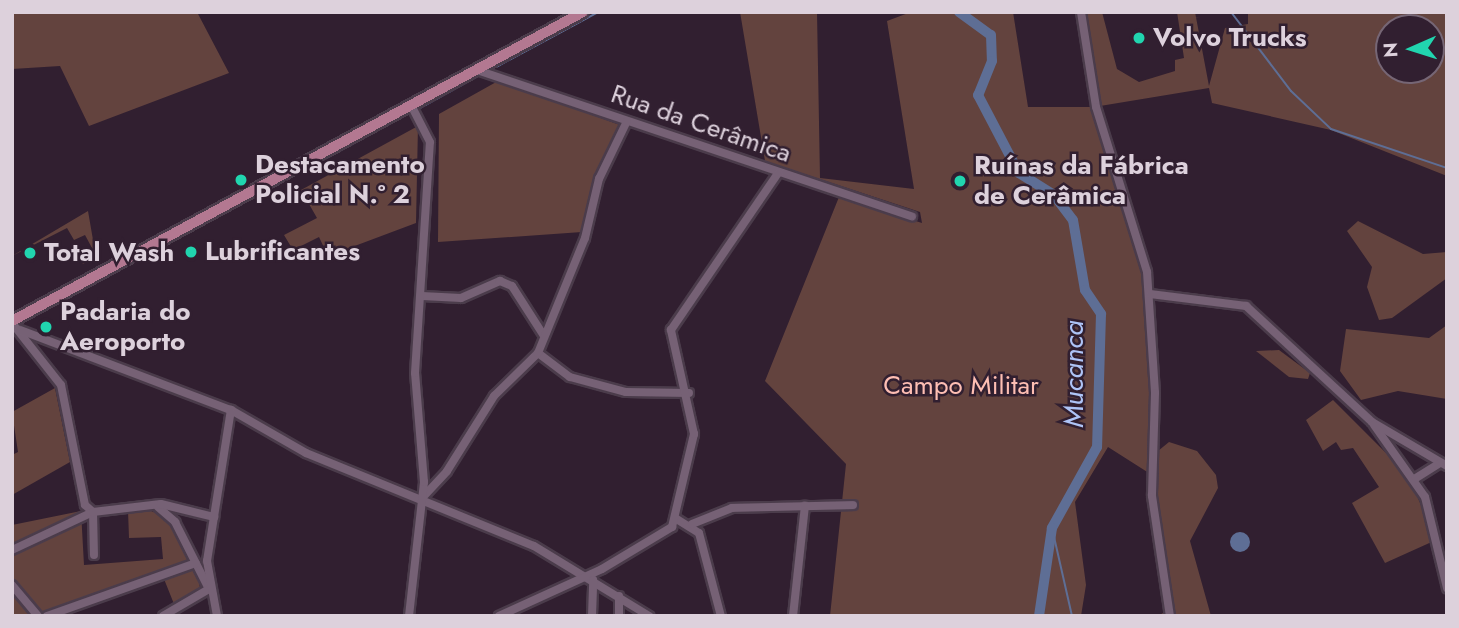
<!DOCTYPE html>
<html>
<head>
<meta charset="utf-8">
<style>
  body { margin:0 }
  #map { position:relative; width:1459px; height:628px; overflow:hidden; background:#311f30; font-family:Jost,sans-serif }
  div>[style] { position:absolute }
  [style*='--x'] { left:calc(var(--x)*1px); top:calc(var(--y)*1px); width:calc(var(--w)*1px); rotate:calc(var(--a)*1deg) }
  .green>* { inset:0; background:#63433e }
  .water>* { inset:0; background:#5e6e95 }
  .round { border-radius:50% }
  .stream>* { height:2px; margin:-1px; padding:0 1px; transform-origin:1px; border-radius:1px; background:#5e6e95 }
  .river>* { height:10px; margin:-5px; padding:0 5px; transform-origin:5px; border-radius:5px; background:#5e6e95 }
  .roads { filter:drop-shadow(2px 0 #4b3c4b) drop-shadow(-2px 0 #4b3c4b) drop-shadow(0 2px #4b3c4b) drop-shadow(0 -2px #4b3c4b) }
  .minor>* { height:8px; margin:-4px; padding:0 4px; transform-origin:4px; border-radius:4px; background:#766175 }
  .major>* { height:10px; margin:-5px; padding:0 5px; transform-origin:5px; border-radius:5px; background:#b37891 }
  .dots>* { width:19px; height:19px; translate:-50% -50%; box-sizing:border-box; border:4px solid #311f30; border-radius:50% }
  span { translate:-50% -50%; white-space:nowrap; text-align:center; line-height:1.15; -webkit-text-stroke:5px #311f30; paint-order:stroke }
  .poi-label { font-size:26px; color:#ddd1dc; font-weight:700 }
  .left { translate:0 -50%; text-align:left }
  .street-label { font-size:26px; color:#ddd1dc }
  .park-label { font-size:26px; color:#febeb3 }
  .water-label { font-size:28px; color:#aec4f7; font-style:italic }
  .frame { position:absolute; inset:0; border:14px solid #ddd1dc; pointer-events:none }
  .north { position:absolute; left:1375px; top:14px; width:70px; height:70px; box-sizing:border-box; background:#311f30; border:2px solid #766675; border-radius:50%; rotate:267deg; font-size:19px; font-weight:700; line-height:28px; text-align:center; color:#ddd1dc }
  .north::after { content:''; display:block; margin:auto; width:24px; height:32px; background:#21d5af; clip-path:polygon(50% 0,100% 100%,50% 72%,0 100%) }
</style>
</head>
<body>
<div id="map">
  <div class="green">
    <div style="clip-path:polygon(12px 12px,197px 12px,229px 73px,89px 126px,60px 66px,12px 69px)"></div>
    <div style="clip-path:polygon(740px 12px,817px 12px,820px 178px,914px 189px,887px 21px,911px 12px,1013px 12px,1028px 107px,1096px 107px,1147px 272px,1152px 467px,1159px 469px,1158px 451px,1169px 442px,1197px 451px,1216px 475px,1218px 488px,1190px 541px,1211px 616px,1158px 616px,1168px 610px,1155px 542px,1152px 475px,1108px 447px,1075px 502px,1086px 585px,1081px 616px,830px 616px,846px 464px,765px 381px,839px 197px,922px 223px,920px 212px,765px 161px)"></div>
    <div style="clip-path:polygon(evenodd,1086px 12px,1102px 12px,1117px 69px,1139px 82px,1175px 71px,1175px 60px,1184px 58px,1177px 12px,1195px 12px,1209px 86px,1225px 28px,1248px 24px,1248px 12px,1447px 12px,1447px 176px,1331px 130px,1212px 103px,1209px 88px,1100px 106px,1086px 12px,1389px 28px,1431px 28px,1431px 70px,1389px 70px,1389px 28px)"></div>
    <div style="clip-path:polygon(498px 81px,620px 125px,592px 186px,582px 232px,438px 242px,439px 114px)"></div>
    <div style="clip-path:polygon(418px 126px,416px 223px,328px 256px,319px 237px,293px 250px,284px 235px,317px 218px,301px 190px)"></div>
    <div style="clip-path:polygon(88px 211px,96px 257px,83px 264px,78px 255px,92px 248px,85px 235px,74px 240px,67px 228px,12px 256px)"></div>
    <div style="clip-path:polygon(1358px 221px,1423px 254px,1447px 252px,1447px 278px,1392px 318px,1379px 320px,1367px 287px,1372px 267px,1347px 231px)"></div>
    <div style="clip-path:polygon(1447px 325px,1447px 399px,1398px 391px,1361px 400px,1340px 371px,1346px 329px,1429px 338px)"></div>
    <div style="clip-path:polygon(1279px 350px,1310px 373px,1308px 379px,1289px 377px,1256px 351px)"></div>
    <div style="clip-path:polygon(55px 388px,70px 462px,12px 495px,12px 455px,18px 452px,12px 412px)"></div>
    <div style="clip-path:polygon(1333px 400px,1408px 475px,1436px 540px,1385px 563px,1352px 503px,1379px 487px,1353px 448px,1341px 450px,1336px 442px,1323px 451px,1306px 420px)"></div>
    <div style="clip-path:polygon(144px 508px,170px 519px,196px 563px,200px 588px,174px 604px,162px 574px,47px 616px,12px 616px,12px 525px,81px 511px,84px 565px,163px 559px,161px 537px,129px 538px,128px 511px)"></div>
  </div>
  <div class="water">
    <div class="round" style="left:1230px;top:532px;width:20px;height:20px"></div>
  </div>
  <div class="stream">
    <div style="--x:1231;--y:12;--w:99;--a:52.8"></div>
    <div style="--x:1291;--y:91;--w:55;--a:43.5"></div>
    <div style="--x:1331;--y:129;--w:122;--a:18.6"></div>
    <div style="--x:496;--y:67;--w:116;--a:-28.3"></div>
    <div style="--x:418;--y:109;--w:71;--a:-28.7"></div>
    <div style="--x:295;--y:175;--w:128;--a:-28.4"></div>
    <div style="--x:1052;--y:528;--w:90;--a:77.2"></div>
  </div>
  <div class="river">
    <div style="--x:959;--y:12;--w:39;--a:36"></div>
    <div style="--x:991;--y:35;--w:26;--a:88"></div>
    <div style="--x:992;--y:61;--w:37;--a:112"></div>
    <div style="--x:978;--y:95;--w:88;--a:62.3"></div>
    <div style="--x:1019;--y:173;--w:41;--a:32.2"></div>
    <div style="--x:1054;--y:195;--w:31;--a:53"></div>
    <div style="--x:1073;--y:220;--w:71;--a:80.3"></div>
    <div style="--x:1085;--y:290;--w:29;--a:56"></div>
    <div style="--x:1101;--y:314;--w:133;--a:91.7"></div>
    <div style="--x:1097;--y:447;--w:93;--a:119.1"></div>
    <div style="--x:1052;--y:528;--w:89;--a:98.4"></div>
  </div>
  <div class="roads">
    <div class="minor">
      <div style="--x:1081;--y:12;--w:96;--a:81"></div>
      <div style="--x:1096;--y:107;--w:173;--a:72.8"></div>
      <div style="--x:1147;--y:272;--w:121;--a:86.2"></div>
      <div style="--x:1155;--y:393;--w:103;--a:91.7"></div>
      <div style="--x:1152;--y:496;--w:121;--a:81.5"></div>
      <div style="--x:477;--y:70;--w:459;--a:18.6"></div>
      <div style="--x:1150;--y:294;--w:97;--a:7.1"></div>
      <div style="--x:1246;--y:306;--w:171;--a:42.6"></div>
      <div style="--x:1372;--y:422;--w:87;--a:30.4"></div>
      <div style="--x:422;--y:296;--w:39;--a:3"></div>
      <div style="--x:461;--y:298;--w:43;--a:-23.6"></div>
      <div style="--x:500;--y:281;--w:13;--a:23"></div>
      <div style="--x:512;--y:286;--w:59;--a:57.4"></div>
      <div style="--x:12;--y:323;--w:79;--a:51.7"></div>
      <div style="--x:61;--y:385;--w:122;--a:78.7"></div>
      <div style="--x:85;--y:505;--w:11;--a:41"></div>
      <div style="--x:93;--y:512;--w:43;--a:88.7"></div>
      <div style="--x:20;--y:330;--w:226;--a:20.8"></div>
      <div style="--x:231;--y:410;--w:86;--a:29.8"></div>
      <div style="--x:306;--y:453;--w:246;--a:22.2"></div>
      <div style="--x:534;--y:546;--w:135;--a:31.3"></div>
      <div style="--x:538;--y:353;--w:40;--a:37"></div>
      <div style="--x:570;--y:377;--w:58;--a:15"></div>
      <div style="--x:626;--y:392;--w:63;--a:0.9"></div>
      <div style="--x:1374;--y:425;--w:88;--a:54.7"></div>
      <div style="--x:1425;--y:497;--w:94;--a:76.4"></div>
      <div style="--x:1416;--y:478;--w:28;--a:-32"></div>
      <div style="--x:423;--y:497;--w:35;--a:-47"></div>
      <div style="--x:447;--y:471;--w:89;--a:-57.9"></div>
      <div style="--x:494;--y:396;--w:62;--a:-44.3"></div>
      <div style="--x:538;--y:353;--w:124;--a:-67.8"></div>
      <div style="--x:585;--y:238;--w:61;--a:-76.7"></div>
      <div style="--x:599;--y:179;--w:64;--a:-64.2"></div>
      <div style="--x:158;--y:507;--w:23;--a:41"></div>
      <div style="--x:175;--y:522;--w:75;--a:63.1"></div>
      <div style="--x:209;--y:589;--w:53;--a:149.6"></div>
      <div style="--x:675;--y:518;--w:28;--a:32"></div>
      <div style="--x:699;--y:533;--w:86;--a:75.2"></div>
      <div style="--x:692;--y:524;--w:43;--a:-21.8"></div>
      <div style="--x:732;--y:508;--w:121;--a:-1.4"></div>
      <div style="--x:12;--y:550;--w:89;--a:-25.1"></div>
      <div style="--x:93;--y:512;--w:68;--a:-6.7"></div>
      <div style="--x:161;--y:504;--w:55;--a:13.8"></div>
      <div style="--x:12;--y:585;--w:40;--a:50"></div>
      <div style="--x:47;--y:616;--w:158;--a:-19.6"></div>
      <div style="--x:217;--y:616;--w:56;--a:-100.3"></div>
      <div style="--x:207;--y:561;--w:153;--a:-81"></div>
      <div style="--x:409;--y:616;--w:135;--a:-83.6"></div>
      <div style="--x:424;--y:482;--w:109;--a:-94.7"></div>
      <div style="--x:415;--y:373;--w:231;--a:-86.3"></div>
      <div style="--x:430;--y:142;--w:42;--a:-117.2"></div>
      <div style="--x:499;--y:616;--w:113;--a:-24.5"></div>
      <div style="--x:602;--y:569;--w:82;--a:-31"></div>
      <div style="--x:672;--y:527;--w:96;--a:-76.7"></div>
      <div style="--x:694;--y:434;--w:107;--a:-102.5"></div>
      <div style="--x:671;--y:330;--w:190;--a:-55.7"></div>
      <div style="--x:592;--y:616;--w:36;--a:-88"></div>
      <div style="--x:619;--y:616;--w:20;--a:-90"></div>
      <div style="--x:793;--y:616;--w:111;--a:-83.8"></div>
    </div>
    <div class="major">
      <div style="--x:12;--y:321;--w:649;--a:-28.42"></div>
    </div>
  </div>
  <div class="dots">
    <div style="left:1139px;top:38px;background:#21d5af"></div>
    <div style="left:241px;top:180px;background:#21d5af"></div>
    <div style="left:960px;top:181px;background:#21d5af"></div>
    <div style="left:191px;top:252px;background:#21d5af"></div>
    <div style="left:30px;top:253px;background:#21d5af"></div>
    <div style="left:46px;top:327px;background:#21d5af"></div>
  </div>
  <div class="poi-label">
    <span class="left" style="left:1153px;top:38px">Volvo Trucks</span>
    <span class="left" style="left:255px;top:180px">Destacamento<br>Policial N.º 2</span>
    <span class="left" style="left:974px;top:181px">Ruínas da Fábrica<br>de Cerâmica</span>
    <span class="left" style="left:205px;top:252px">Lubrificantes</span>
    <span class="left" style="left:44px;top:253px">Total Wash</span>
    <span class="left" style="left:60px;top:327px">Padaria do<br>Aeroporto</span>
  </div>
  <div class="street-label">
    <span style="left:701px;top:124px;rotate:19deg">Rua da Cerâmica</span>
  </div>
  <div class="park-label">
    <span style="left:961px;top:386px">Campo Militar</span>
  </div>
  <div class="water-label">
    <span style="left:1074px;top:374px;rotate:-90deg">Mucanca</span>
  </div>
  <div class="frame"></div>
  <div class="north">N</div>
</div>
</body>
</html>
